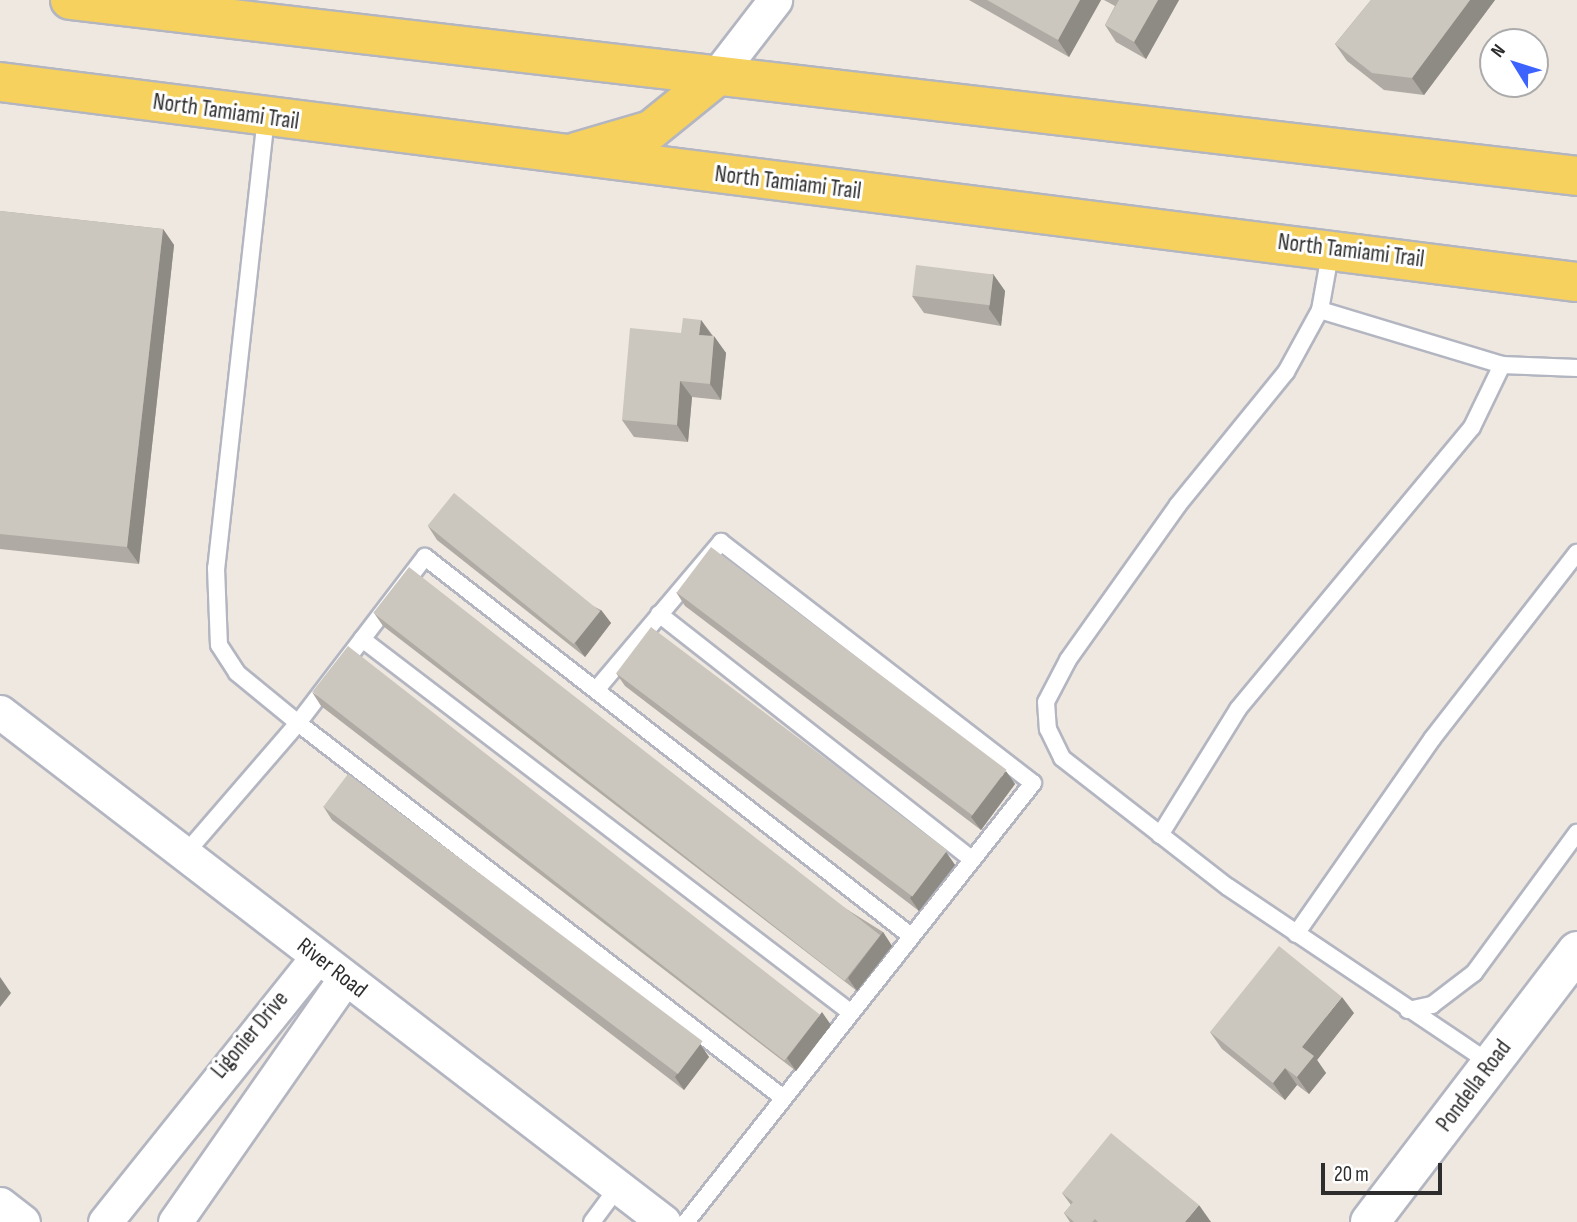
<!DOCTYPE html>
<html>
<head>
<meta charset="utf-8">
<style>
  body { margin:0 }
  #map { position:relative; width:1577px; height:1222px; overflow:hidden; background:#efe8e0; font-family:"Sofia Sans Condensed",sans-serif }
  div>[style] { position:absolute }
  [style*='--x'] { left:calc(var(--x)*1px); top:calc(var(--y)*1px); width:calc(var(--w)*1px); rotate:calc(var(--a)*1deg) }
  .roads { filter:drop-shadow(2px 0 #b3b6c1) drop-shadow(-2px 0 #b3b6c1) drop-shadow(0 2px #b3b6c1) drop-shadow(0 -2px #b3b6c1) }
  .service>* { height:16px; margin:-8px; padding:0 8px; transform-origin:8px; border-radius:8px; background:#fff }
  .minor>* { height:33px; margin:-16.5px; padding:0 16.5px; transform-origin:16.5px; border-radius:16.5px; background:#fff }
  .secondary>* { height:38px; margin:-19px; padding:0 19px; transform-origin:19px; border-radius:19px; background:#fff }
  .primary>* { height:38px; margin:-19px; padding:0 19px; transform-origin:19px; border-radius:19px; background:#f6d15e }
  .wall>* { inset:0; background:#afaaa3 }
  .shaded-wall>* { inset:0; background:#8e8b85 }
  .building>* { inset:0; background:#cbc6be; transform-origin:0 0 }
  span { translate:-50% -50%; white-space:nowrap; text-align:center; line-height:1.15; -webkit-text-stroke:6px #fff; paint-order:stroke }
  .street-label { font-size:23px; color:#2d2d2d }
  .north { position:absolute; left:1479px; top:28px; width:70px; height:70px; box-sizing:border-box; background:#fff; border:2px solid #ababab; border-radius:50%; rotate:308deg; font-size:19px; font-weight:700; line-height:28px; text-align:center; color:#2d2d2d }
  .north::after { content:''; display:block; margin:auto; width:24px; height:32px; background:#3d63ff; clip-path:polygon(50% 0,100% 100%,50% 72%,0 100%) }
  .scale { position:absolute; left:1321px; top:1163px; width:121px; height:32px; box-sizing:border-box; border:4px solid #2d2d2d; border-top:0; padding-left:9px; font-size:21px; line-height:24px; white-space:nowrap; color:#2d2d2d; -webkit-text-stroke:5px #fff; paint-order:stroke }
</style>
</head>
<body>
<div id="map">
  <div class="roads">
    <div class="service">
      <div style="--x:266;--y:117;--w:454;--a:96.3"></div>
      <div style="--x:216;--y:568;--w:77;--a:87.8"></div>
      <div style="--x:219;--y:645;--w:33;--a:57"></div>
      <div style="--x:237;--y:673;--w:79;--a:39.3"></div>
      <div style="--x:298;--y:723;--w:612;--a:37.69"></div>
      <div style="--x:1331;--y:249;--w:62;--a:100.2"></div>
      <div style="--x:1320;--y:310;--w:71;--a:118.7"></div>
      <div style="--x:1286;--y:372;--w:171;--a:129.1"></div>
      <div style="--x:1178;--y:505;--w:190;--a:125.4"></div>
      <div style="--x:1068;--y:660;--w:47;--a:117.6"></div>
      <div style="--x:1046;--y:702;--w:27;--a:86"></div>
      <div style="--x:1048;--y:729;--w:32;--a:64"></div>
      <div style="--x:1062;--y:758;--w:210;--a:37.9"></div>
      <div style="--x:1228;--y:887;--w:317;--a:33.9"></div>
      <div style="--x:1320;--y:310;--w:190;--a:16.8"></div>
      <div style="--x:1502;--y:365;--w:75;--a:2.3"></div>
      <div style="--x:659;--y:614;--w:397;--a:38.1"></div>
      <div style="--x:362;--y:639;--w:614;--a:37.39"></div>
      <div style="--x:596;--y:690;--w:194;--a:-49.8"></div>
      <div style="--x:721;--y:542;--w:394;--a:37.7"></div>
      <div style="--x:1033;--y:783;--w:560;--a:128.32"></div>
      <div style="--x:1160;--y:835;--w:148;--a:-58.2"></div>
      <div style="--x:1238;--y:709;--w:366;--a:-50.3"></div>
      <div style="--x:1472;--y:427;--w:69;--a:-64.2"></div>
      <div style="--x:185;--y:854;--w:173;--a:-49.2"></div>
      <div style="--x:298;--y:723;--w:209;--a:-52.6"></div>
      <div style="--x:425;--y:557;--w:616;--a:37.95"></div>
      <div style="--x:1296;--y:934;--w:238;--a:-55.1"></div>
      <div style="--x:1432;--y:739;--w:236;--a:-52.1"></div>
      <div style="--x:1408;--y:1010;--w:25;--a:-12"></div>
      <div style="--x:1432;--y:1005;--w:53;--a:-37.3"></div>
      <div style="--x:1474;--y:973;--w:174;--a:-53.7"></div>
      <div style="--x:592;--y:1222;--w:44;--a:-53.4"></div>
    </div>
    <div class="minor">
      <div style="--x:714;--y:79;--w:100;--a:-52.3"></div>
      <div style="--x:0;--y:712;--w:837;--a:37.53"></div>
      <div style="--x:0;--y:1204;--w:29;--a:38"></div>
      <div style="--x:105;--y:1222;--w:339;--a:-51.3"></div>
      <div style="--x:175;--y:1222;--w:297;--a:-55.1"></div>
    </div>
    <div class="secondary">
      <div style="--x:1370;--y:1222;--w:341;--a:-52.6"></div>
    </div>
    <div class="primary">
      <div style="--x:70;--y:0;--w:1517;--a:6.66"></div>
      <div style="--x:0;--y:82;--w:1590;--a:7.23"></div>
      <div style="--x:576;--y:152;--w:78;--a:-16.3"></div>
      <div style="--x:651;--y:130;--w:81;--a:-39"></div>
    </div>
  </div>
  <div class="wall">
    <div style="clip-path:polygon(969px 0,1101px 0,1069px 57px)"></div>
    <div style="clip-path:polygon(1104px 0,1179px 0,1146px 59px,1116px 42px,1105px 25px,1115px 6px)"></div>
    <div style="clip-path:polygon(1371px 0,1495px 0,1424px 95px,1384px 90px,1347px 61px,1335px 44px)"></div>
    <div style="clip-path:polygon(0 211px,163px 229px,174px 245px,139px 564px,0 549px)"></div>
    <div style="clip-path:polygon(993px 274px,1005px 291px,1001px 326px,924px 313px,912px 296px)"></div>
    <div style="clip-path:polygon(701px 320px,726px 353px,721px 400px,692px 397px,688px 442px,634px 437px,622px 420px,681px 333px)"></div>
    <div style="clip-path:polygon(428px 526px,601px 610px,611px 623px,585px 657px,437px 540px)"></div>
    <div style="clip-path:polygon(676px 592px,1015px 784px,981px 830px,685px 606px)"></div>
    <div style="clip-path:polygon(374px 613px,883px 932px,892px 946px,857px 991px,383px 626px)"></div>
    <div style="clip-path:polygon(616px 673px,946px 852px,955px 865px,919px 911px,625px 686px)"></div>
    <div style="clip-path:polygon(312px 692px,831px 1025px,796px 1071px,321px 706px)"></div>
    <div style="clip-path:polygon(323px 806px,700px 1044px,709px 1057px,684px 1090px,332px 820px)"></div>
    <div style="clip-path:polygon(1354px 1013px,1317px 1060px,1326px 1073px,1309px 1094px,1297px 1085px,1285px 1100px,1222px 1049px,1210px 1032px)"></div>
    <div style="clip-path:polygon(1062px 1193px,1211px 1222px,1070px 1222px,1064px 1213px,1071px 1205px)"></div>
  </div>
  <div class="shaded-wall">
    <div style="clip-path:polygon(1080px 0,1101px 0,1069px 57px,1058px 40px)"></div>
    <div style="clip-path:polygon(1158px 0,1179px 0,1146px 59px,1134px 42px)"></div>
    <div style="clip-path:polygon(1470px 0,1495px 0,1424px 95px,1412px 78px)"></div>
    <div style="clip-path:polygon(163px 229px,174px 245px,139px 564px,127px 547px)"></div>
    <div style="clip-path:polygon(993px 274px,1005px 291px,1001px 326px,989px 309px)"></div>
    <div style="clip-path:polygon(701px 320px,713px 337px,699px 335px)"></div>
    <div style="clip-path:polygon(714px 336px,726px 353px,721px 400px,710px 384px)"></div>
    <div style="clip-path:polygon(680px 381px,692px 397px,688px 442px,677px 425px)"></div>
    <div style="clip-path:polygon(601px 610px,611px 623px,585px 657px,575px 643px)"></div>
    <div style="clip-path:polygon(1006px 771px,1015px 784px,981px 830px,971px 817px)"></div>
    <div style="clip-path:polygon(946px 852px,955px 865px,919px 911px,910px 898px)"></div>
    <div style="clip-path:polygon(883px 932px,892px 946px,857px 991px,848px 978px)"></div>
    <div style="clip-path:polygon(0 977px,11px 993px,0 1007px)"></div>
    <div style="clip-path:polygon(1342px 997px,1354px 1013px,1317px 1060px,1326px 1073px,1309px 1094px,1297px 1077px,1302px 1047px)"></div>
    <div style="clip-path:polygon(822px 1012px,831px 1025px,796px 1071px,787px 1058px)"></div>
    <div style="clip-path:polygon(700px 1044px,709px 1057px,684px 1090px,675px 1077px)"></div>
    <div style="clip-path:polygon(1285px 1068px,1297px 1085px,1285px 1100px,1273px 1083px)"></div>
    <div style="clip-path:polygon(1199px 1205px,1211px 1222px,1185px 1222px)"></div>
  </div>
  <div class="building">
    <div style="clip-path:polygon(987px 0,1080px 0,1058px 40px)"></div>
    <div style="clip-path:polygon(1119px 0,1158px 0,1134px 42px,1105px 25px)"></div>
    <div style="clip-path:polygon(1371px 0,1470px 0,1412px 78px,1372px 73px,1335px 44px)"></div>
    <div style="clip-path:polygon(0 211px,163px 229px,127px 547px,0 534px)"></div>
    <div style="left:916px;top:265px;width:78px;height:31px;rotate:7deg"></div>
    <div style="clip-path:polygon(683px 318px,701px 320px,699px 335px,714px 336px,710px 384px,680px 381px,677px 425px,622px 420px,630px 328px,681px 333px)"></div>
    <div style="left:454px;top:493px;width:188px;height:42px;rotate:39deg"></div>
    <div style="left:711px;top:547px;width:370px;height:57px;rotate:37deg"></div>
    <div style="left:409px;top:567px;width:598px;height:58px;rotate:38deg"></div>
    <div style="left:651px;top:627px;width:371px;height:58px;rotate:37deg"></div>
    <div style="left:348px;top:646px;width:599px;height:58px;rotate:38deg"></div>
    <div style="left:348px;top:774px;width:444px;height:41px;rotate:37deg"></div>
    <div style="clip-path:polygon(1279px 946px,1342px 997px,1302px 1047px,1314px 1056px,1297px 1077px,1285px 1068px,1273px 1083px,1210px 1032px)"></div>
    <div style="clip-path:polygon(1111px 1133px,1199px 1205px,1185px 1222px,1098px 1222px,1095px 1219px,1092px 1222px,1074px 1222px,1064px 1213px,1073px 1202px,1062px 1193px)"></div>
  </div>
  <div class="street-label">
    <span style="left:226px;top:112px;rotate:8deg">North Tamiami Trail</span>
    <span style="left:788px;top:183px;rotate:7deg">North Tamiami Trail</span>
    <span style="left:1351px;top:251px;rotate:7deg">North Tamiami Trail</span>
    <span style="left:332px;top:968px;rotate:38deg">River Road</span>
    <span style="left:250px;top:1035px;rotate:-50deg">Ligonier Drive</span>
    <span style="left:1474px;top:1086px;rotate:-53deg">Pondella Road</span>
  </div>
  <div class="north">N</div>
  <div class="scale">20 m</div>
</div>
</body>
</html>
